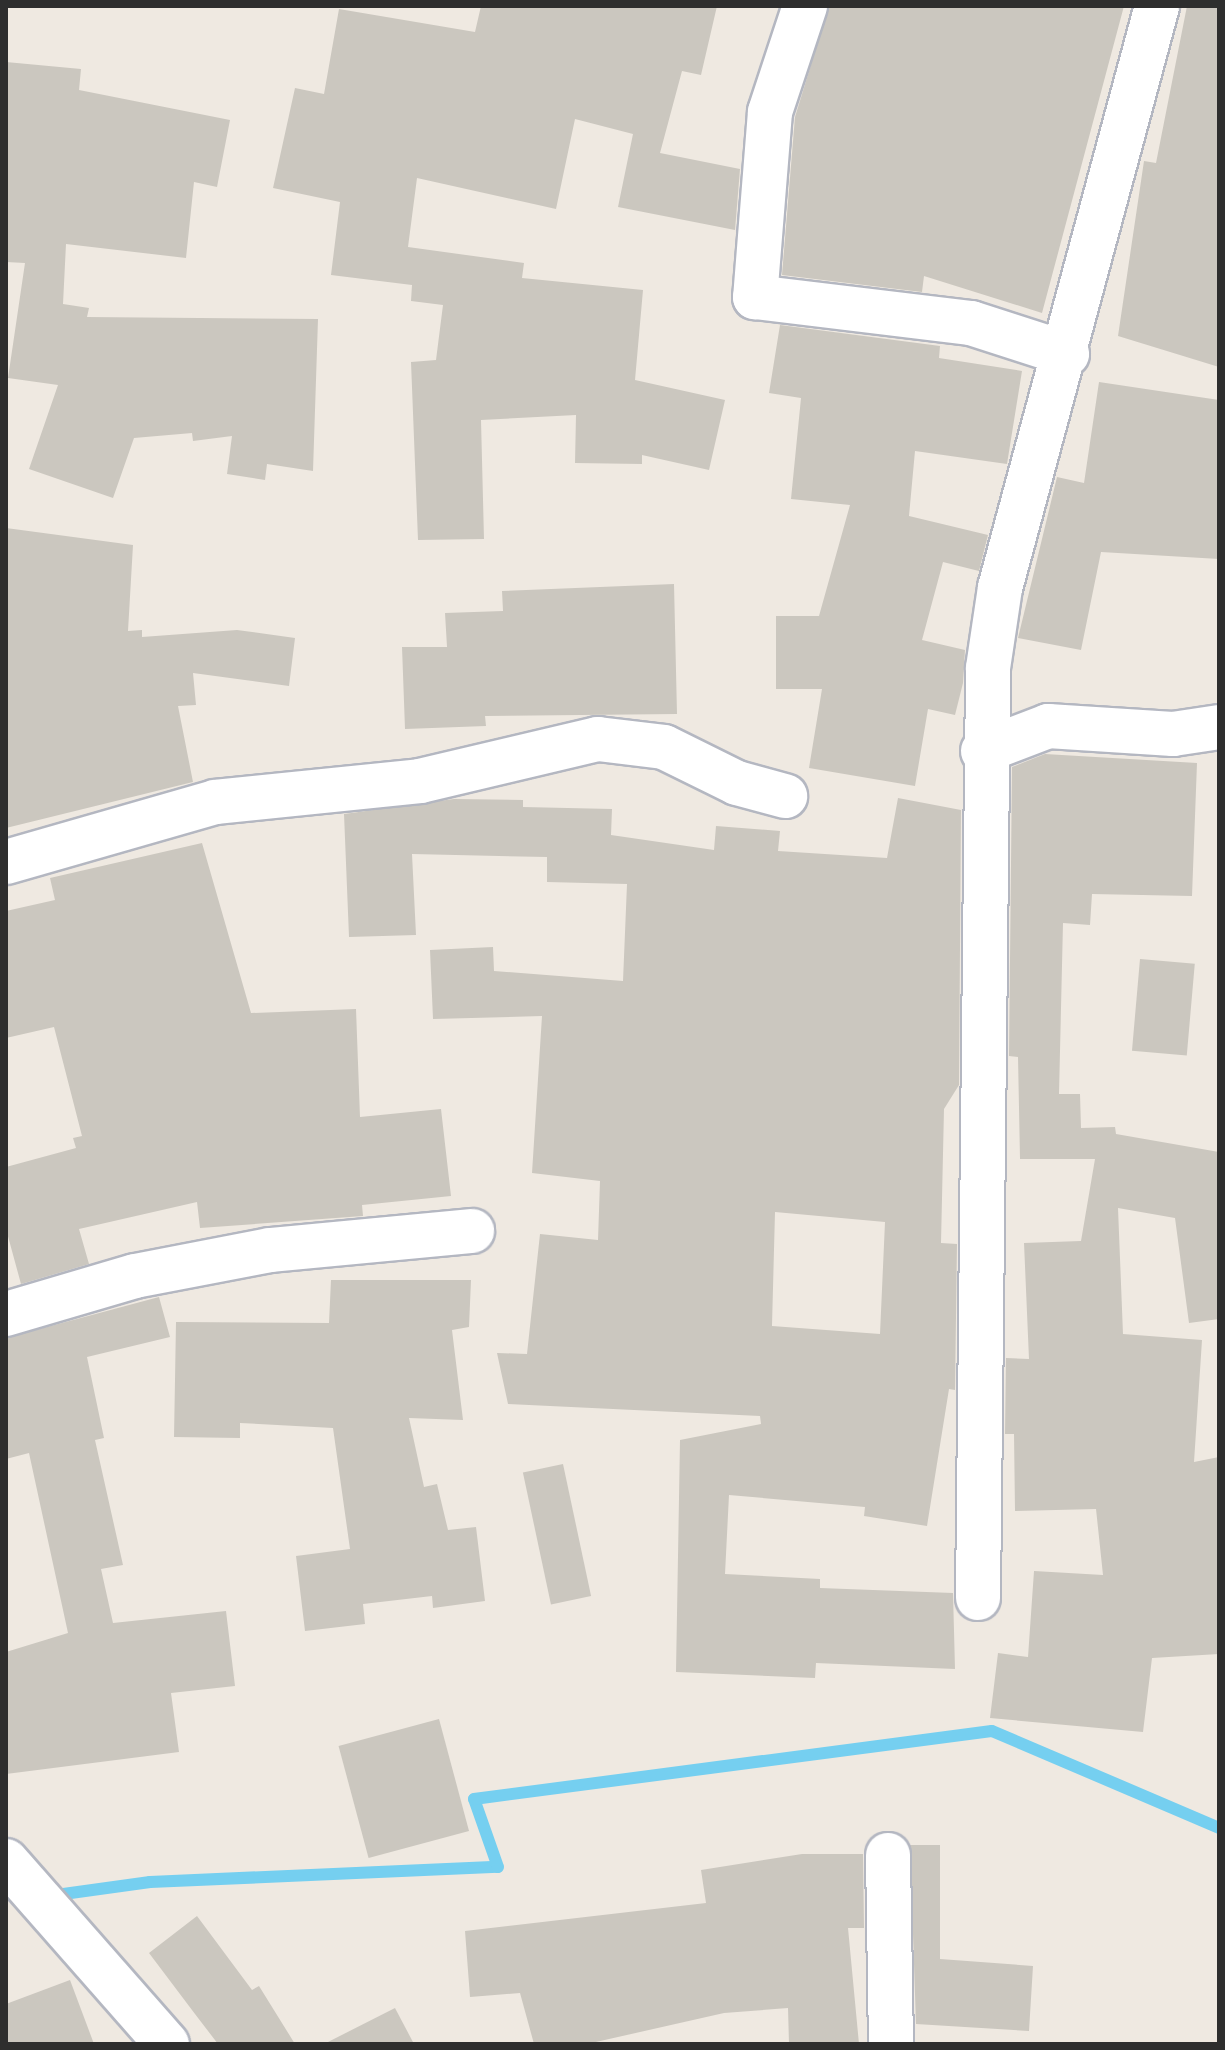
<!DOCTYPE html>
<html>
<head>
<meta charset="utf-8">
<style>
  body { margin:0 }
  #map { position:relative; width:1225px; height:2050px; overflow:hidden; background:#efe9e1; font-family:"Work Sans",sans-serif }
  div>[style] { position:absolute }
  [style*='--x'] { left:calc(var(--x)*1px); top:calc(var(--y)*1px); width:calc(var(--w)*1px); rotate:calc(var(--a)*1deg) }
  .stream>* { height:12px; margin:-6px; padding:0 6px; transform-origin:6px; border-radius:6px; background:#75cff0 }
  .building>* { inset:0; background:#cbc7bf; transform-origin:0 0 }
  .roads { filter:drop-shadow(2px 0 #b4b7c1) drop-shadow(-2px 0 #b4b7c1) drop-shadow(0 2px #b4b7c1) drop-shadow(0 -2px #b4b7c1) }
  .minor>* { height:44px; margin:-22px; padding:0 22px; transform-origin:22px; border-radius:22px; background:#fff }
  span { translate:-50% -50%; white-space:nowrap; text-align:center; line-height:1.15; -webkit-text-stroke:6px #fff; paint-order:stroke }
  .frame { position:absolute; inset:0; border:8px solid #2e2e2e; pointer-events:none }
</style>
</head>
<body>
<div id="map">
  <div class="stream">
    <div style="--x:49;--y:1896;--w:102;--a:-7.9"></div>
    <div style="--x:150;--y:1882;--w:348;--a:-2.5"></div>
    <div style="--x:498;--y:1867;--w:72;--a:-109.4"></div>
    <div style="--x:474;--y:1799;--w:522;--a:-7.48"></div>
    <div style="--x:992;--y:1731;--w:247;--a:23.1"></div>
  </div>
  <div class="building">
    <div style="clip-path:polygon(481px 6px,717px 6px,701px 75px,682px 71px,660px 153px,740px 169px,735px 230px,618px 207px,633px 134px,575px 119px,556px 209px,417px 178px,408px 247px,524px 263px,522px 278px,643px 290px,635px 380px,725px 400px,709px 470px,642px 455px,642px 464px,575px 463px,576px 415px,481px 420px,484px 539px,418px 540px,411px 362px,436px 360px,443px 305px,411px 301px,412px 285px,331px 275px,340px 202px,273px 188px,295px 88px,324px 94px,339px 9px,475px 32px)"></div>
    <div style="clip-path:polygon(829px 6px,1124px 6px,1042px 313px,924px 276px,922px 292px,782px 275px,795px 117px)"></div>
    <div style="clip-path:polygon(1187px 6px,1219px 6px,1219px 367px,1118px 336px,1144px 161px,1156px 163px)"></div>
    <div style="clip-path:polygon(6px 62px,81px 69px,79px 90px,230px 120px,217px 187px,194px 182px,186px 258px,66px 244px,63px 304px,89px 308px,87px 317px,318px 319px,313px 471px,267px 464px,265px 480px,227px 474px,232px 436px,193px 441px,192px 433px,134px 438px,113px 498px,29px 469px,58px 385px,8px 378px,25px 263px,6px 262px)"></div>
    <div style="clip-path:polygon(780px 325px,940px 346px,939px 358px,1022px 371px,1007px 464px,915px 451px,909px 516px,988px 535px,979px 571px,943px 562px,922px 640px,965px 650px,963px 683px,955px 715px,928px 709px,915px 786px,809px 768px,822px 689px,776px 689px,776px 616px,819px 616px,850px 505px,791px 499px,801px 398px,769px 393px)"></div>
    <div style="clip-path:polygon(1099px 382px,1219px 400px,1219px 559px,1101px 552px,1081px 650px,1018px 638px,1057px 477px,1084px 483px)"></div>
    <div style="clip-path:polygon(6px 528px,133px 545px,128px 631px,142px 630px,142px 637px,237px 630px,295px 638px,289px 686px,193px 673px,196px 705px,178px 706px,193px 782px,6px 828px)"></div>
    <div style="clip-path:polygon(674px 584px,677px 714px,485px 716px,486px 726px,405px 729px,402px 647px,447px 647px,445px 613px,503px 611px,502px 591px)"></div>
    <div style="clip-path:polygon(1045px 754px,1197px 763px,1192px 896px,1092px 894px,1090px 925px,1063px 923px,1059px 1094px,1080px 1094px,1081px 1128px,1115px 1127px,1116px 1134px,1219px 1152px,1219px 1319px,1189px 1323px,1175px 1218px,1118px 1208px,1123px 1334px,1202px 1340px,1194px 1462px,1219px 1457px,1219px 1654px,1152px 1658px,1143px 1732px,990px 1718px,998px 1653px,1028px 1657px,1034px 1571px,1103px 1575px,1096px 1509px,1015px 1511px,1014px 1434px,1005px 1434px,1006px 1358px,1029px 1359px,1024px 1243px,1081px 1241px,1095px 1159px,1020px 1159px,1018px 1057px,1009px 1056px,1012px 767px)"></div>
    <div style="clip-path:polygon(evenodd,898px 798px,961px 810px,959px 1085px,944px 1109px,941px 1243px,957px 1244px,955px 1390px,949px 1389px,927px 1526px,864px 1516px,865px 1507px,729px 1495px,725px 1574px,820px 1579px,820px 1588px,953px 1593px,955px 1669px,816px 1663px,815px 1678px,676px 1672px,680px 1440px,761px 1424px,760px 1416px,508px 1404px,497px 1353px,527px 1354px,540px 1234px,598px 1240px,600px 1181px,532px 1173px,542px 1016px,433px 1019px,430px 950px,493px 947px,494px 971px,623px 981px,627px 884px,547px 882px,547px 857px,412px 854px,416px 935px,349px 937px,344px 814px,454px 799px,523px 800px,523px 807px,612px 809px,611px 835px,714px 850px,716px 826px,780px 831px,778px 851px,887px 858px,898px 798px,775px 1212px,885px 1222px,880px 1334px,772px 1326px,775px 1212px)"></div>
    <div style="clip-path:polygon(202px 843px,251px 1013px,356px 1009px,360px 1117px,441px 1109px,451px 1196px,362px 1205px,363px 1216px,200px 1228px,197px 1202px,79px 1229px,89px 1264px,21px 1284px,6px 1229px,6px 1167px,76px 1148px,73px 1138px,82px 1136px,54px 1027px,6px 1038px,6px 911px,55px 900px,50px 878px)"></div>
    <div style="left:1140px;top:959px;width:55px;height:92px;rotate:5deg"></div>
    <div style="clip-path:polygon(331px 1280px,471px 1280px,469px 1327px,452px 1330px,463px 1420px,409px 1418px,424px 1487px,437px 1484px,448px 1530px,476px 1527px,485px 1601px,433px 1608px,432px 1596px,363px 1604px,365px 1624px,305px 1631px,296px 1556px,350px 1549px,333px 1428px,240px 1423px,240px 1438px,174px 1437px,176px 1322px,329px 1323px)"></div>
    <div style="clip-path:polygon(159px 1297px,170px 1337px,87px 1357px,104px 1438px,95px 1440px,123px 1565px,101px 1569px,113px 1623px,226px 1611px,235px 1686px,171px 1693px,179px 1752px,6px 1774px,6px 1652px,68px 1633px,29px 1453px,6px 1459px,6px 1338px)"></div>
    <div style="left:563px;top:1464px;width:135px;height:41px;rotate:78deg"></div>
    <div style="left:439px;top:1719px;width:116px;height:104px;rotate:75deg"></div>
    <div style="clip-path:polygon(910px 1845px,940px 1845px,940px 1959px,1033px 1966px,1029px 2031px,916px 2024px)"></div>
    <div style="clip-path:polygon(802px 1854px,863px 1854px,864px 1928px,848px 1928px,859px 2044px,789px 2044px,788px 2008px,724px 2013px,587px 2044px,534px 2044px,520px 1993px,470px 1997px,465px 1931px,706px 1903px,701px 1870px)"></div>
    <div style="clip-path:polygon(197px 1916px,252px 1990px,259px 1986px,295px 2044px,218px 2044px,195px 2014px,149px 1953px)"></div>
    <div style="clip-path:polygon(70px 1980px,94px 2044px,6px 2044px,6px 2004px)"></div>
    <div style="clip-path:polygon(395px 2008px,414px 2044px,324px 2044px)"></div>
  </div>
  <div class="roads">
    <div class="minor">
      <div style="--x:805;--y:6;--w:112;--a:108.3"></div>
      <div style="--x:770;--y:112;--w:186;--a:94.6"></div>
      <div style="--x:755;--y:297;--w:218;--a:6.9"></div>
      <div style="--x:971;--y:323;--w:101;--a:17.9"></div>
      <div style="--x:983;--y:751;--w:70;--a:-21"></div>
      <div style="--x:1048;--y:726;--w:125;--a:3.7"></div>
      <div style="--x:1173;--y:734;--w:47;--a:-8.7"></div>
      <div style="--x:6;--y:862;--w:217;--a:-16"></div>
      <div style="--x:215;--y:802;--w:206;--a:-5.8"></div>
      <div style="--x:420;--y:781;--w:183;--a:-13.3"></div>
      <div style="--x:598;--y:739;--w:66;--a:6.9"></div>
      <div style="--x:664;--y:747;--w:81;--a:26.3"></div>
      <div style="--x:737;--y:783;--w:50;--a:15.2"></div>
      <div style="--x:6;--y:1314;--w:134;--a:-16.4"></div>
      <div style="--x:135;--y:1276;--w:137;--a:-10.9"></div>
      <div style="--x:270;--y:1250;--w:203;--a:-5.4"></div>
      <div style="--x:978;--y:1598;--w:930;--a:-89.38"></div>
      <div style="--x:988;--y:668;--w:81;--a:-81.5"></div>
      <div style="--x:1000;--y:588;--w:603;--a:-74.9"></div>
      <div style="--x:888;--y:1855;--w:189;--a:89.1"></div>
      <div style="--x:6;--y:1861;--w:244;--a:48.7"></div>
    </div>
  </div>
  <div class="frame"></div>
</div>
</body>
</html>
